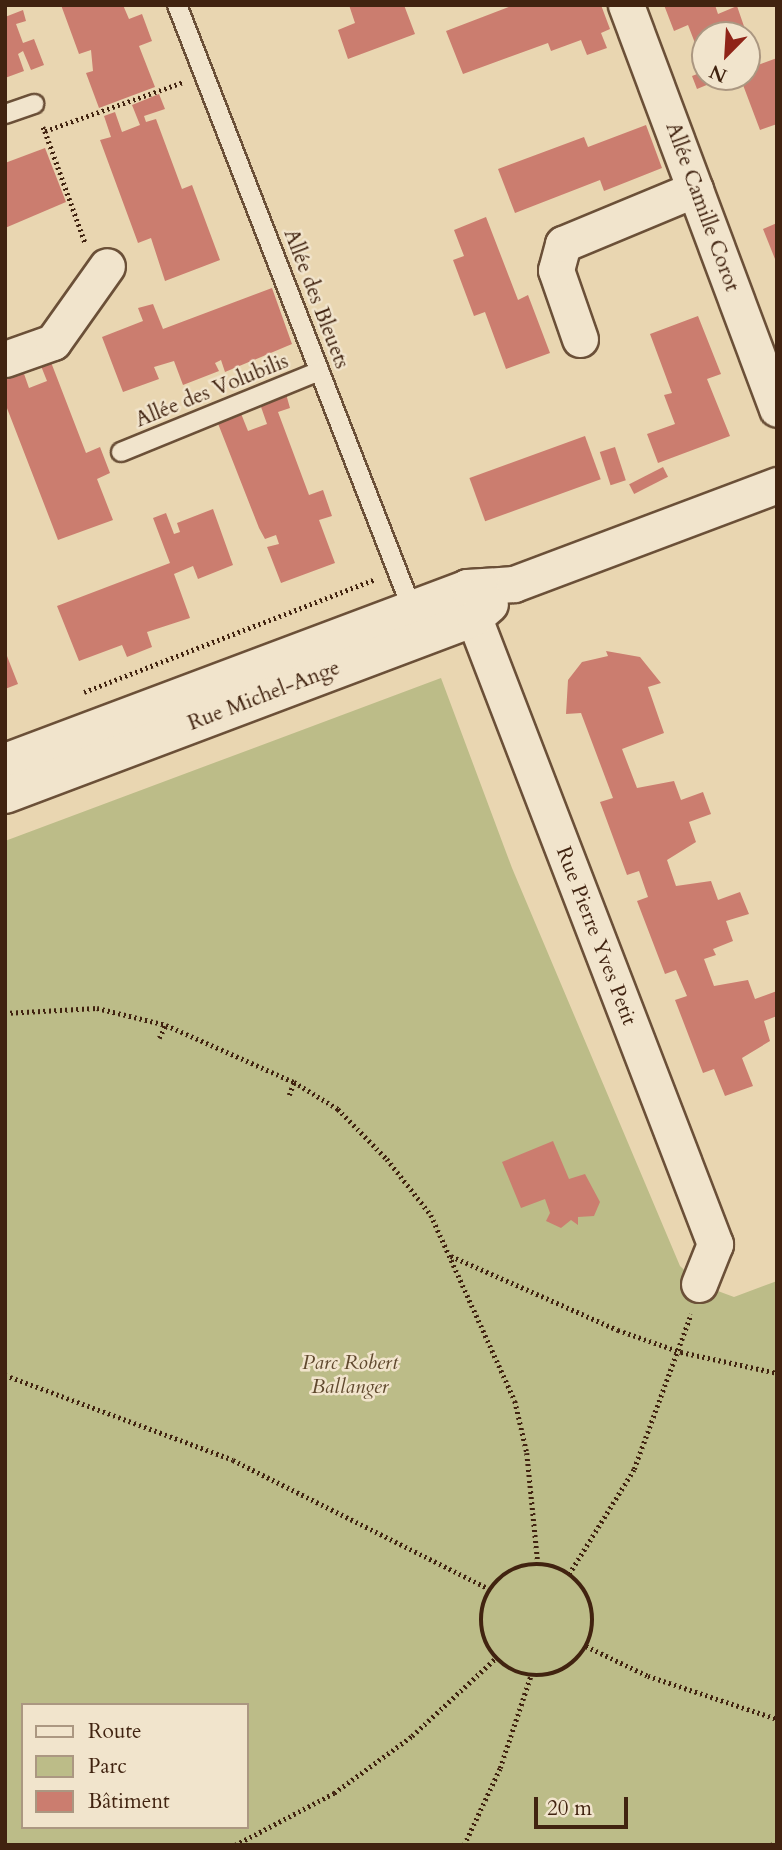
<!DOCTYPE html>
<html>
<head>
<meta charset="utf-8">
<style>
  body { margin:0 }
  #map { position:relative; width:782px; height:1850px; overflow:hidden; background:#e9d6b1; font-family:Cardo,serif }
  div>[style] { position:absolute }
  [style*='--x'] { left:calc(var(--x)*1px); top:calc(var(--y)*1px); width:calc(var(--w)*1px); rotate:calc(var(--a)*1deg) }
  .green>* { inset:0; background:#bcbc88 }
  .building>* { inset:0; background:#cb7d6f; transform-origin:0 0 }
  .path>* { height:4.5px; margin-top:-2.25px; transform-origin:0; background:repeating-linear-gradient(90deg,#412310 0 2px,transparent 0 5.5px) }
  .path>.ring { margin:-2.25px; padding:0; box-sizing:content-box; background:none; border:4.5px solid #412310; border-radius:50% }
  .roads { filter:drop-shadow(2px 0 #6b5038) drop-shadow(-2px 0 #6b5038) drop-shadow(0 2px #6b5038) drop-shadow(0 -2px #6b5038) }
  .lane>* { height:18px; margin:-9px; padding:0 9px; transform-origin:9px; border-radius:9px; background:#f1e4cc }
  .street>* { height:35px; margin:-17.5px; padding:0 17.5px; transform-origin:17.5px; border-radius:17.5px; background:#f1e4cc }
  span { translate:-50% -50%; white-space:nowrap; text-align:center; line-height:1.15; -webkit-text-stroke:5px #f1e4cc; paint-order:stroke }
  .street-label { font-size:21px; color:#412310 }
  .park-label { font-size:21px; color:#60492e; font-style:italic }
  .frame { position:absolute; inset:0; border:7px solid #412310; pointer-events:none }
  .legend { position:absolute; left:21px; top:1703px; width:228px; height:126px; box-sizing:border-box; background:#f1e4cc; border:2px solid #ab9781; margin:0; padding:9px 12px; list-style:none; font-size:21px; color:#412310 }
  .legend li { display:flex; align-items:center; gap:14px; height:35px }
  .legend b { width:35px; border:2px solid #ab9781 }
  .north { position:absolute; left:691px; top:21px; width:70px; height:70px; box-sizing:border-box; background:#f1e4cc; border:2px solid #ab9781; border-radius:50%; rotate:204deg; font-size:19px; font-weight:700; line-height:28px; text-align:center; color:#412310 }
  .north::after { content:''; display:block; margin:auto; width:24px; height:32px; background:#8f2418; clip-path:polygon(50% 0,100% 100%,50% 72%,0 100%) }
  .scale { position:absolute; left:534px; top:1797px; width:94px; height:32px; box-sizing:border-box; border:4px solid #412310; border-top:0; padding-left:9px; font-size:21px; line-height:24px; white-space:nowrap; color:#412310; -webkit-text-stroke:5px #f1e4cc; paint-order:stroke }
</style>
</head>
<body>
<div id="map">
  <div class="green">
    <div style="clip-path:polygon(evenodd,441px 678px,512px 868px,680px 1266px,699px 1284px,734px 1297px,777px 1281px,777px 1845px,5px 1845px,5px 841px,441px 678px,23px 1705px,247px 1705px,247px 1827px,23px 1827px,23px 1705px)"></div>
  </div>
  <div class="building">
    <div style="clip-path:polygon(61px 5px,123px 5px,129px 19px,142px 14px,152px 41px,139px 46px,155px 87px,99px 108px,86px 73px,93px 71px,91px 50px,79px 54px)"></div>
    <div style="clip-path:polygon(349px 5px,404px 5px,415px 34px,348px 59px,338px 30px,355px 23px)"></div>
    <div style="clip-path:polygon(514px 5px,601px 5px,610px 29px,601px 33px,607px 48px,587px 55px,581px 40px,551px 51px,548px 43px,463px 74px,446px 31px)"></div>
    <div style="clip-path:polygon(664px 5px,715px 5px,718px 14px,737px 6px,747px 35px,705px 35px,705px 69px,688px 25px,674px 31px)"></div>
    <div style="clip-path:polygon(23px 10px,26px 21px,16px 24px,23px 43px,34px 39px,44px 65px,31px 70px,23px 51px,18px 54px,24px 71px,5px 78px,5px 17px)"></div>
    <div style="clip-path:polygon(747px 35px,758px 65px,777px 58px,777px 124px,760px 130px,740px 77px,747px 77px)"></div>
    <div style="clip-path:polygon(705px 71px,705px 77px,726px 77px,697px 89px,692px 76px)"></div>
    <div style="clip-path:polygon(159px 94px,165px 109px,144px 116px,146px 122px,156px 119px,182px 189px,192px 185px,220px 260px,165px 281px,151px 238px,138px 243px,100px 140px,111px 137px,104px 116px,115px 112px,122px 132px,140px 125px,132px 105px)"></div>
    <div style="clip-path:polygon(646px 125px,662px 168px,604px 191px,600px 180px,515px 213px,498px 169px,584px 137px,588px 147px)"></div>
    <div style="clip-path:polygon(45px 148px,66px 202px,5px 228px,5px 163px)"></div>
    <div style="clip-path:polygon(486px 217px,518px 300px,528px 295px,550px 353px,506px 369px,485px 312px,474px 316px,453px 260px,464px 256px,454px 230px)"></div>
    <div style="clip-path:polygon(777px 223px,777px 264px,763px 229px)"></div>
    <div style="clip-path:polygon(272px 288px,292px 344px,225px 372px,221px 360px,215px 363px,219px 371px,183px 385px,174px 361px,154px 367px,159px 379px,123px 392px,102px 337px,143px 321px,138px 308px,153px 304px,163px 329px)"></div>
    <div style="clip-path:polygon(698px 316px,721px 374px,707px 379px,730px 436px,658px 463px,647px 434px,675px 424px,664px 395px,672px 393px,650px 334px)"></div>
    <div style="clip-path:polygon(49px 357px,86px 453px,100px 447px,110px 473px,97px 479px,113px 520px,58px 540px,5px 403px,5px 374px,22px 368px,29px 388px,47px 381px,39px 361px)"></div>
    <div style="clip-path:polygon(286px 394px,290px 408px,278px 412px,309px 495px,323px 490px,332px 516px,319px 520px,335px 563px,281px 583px,267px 547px,279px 544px,276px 535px,265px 539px,259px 528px,217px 421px,240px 411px,248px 431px,267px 424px,260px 404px)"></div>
    <div style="left:585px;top:436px;width:46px;height:123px;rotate:70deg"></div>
    <div style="left:615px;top:447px;width:35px;height:16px;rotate:72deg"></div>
    <div style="left:663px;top:467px;width:11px;height:38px;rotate:63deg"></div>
    <div style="clip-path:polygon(213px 509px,233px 565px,198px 579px,193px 566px,174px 574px,190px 618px,147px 632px,152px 647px,127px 657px,122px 645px,79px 661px,57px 606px,170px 563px,153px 518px,166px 513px,174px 534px,180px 532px,177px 523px)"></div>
    <div style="clip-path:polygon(5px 651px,18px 684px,5px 689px)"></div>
    <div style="clip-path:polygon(606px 651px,640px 657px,661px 683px,648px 687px,664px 733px,622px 749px,637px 788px,674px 781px,681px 800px,703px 792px,711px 814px,689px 822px,696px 842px,667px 860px,676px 886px,711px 881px,718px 900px,740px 892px,749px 914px,726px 921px,733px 941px,713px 949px,716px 955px,704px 959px,714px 986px,748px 980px,755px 999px,777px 991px,777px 1016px,764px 1021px,770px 1041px,742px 1058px,753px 1086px,725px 1096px,714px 1069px,703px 1073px,675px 1000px,687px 996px,676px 970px,665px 974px,637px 901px,648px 897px,639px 871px,627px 875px,600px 802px,613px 798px,581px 713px,566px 714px,568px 680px,582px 662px,608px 656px)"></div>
    <div style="clip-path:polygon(553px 1141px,569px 1179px,585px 1174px,600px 1202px,594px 1216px,578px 1217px,578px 1225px,571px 1220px,561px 1228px,546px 1221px,550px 1213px,545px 1199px,521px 1208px,502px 1162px)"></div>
  </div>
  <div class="path">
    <div style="--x:43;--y:127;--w:4;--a:63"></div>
    <div style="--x:45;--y:131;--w:146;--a:-19.5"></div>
    <div style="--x:45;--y:131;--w:118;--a:70.2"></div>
    <div style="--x:84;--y:692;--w:313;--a:-21.2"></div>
    <div style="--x:5;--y:1013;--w:92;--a:-3.1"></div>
    <div style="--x:97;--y:1008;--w:71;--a:13.8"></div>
    <div style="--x:166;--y:1025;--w:140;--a:24"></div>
    <div style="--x:294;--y:1082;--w:52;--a:31.5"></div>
    <div style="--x:338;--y:1109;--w:70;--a:45.6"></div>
    <div style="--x:387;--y:1159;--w:71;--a:51.8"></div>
    <div style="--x:431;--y:1215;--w:204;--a:65.7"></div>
    <div style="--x:515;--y:1401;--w:53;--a:77"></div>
    <div style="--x:527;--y:1453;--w:112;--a:84.3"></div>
    <div style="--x:159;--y:1038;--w:15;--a:-62"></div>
    <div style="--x:289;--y:1095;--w:14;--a:-69"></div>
    <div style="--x:451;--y:1256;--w:183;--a:23.9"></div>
    <div style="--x:618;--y:1330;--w:67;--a:19.2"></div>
    <div style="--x:681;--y:1352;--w:98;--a:12.3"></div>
    <div style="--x:5;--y:1375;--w:243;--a:20.4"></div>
    <div style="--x:233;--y:1460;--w:288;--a:26.7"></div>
    <div class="ring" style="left:481px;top:1564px;width:107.5px;height:107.5px"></div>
    <div style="--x:569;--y:1574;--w:123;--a:-58.2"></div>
    <div style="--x:634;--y:1469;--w:165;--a:-69.8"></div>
    <div style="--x:586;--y:1646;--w:69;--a:25.8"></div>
    <div style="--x:648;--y:1676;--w:136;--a:18.4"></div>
    <div style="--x:235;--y:1845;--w:112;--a:-27.7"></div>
    <div style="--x:334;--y:1793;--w:97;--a:-36.2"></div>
    <div style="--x:412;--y:1736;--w:115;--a:-42.9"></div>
    <div style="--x:464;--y:1845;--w:85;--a:-64.9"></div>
    <div style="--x:500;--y:1768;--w:98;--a:-71.6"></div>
    <div style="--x:771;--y:1845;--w:6;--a:-18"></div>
  </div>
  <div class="roads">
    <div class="lane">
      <div style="--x:177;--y:5;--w:648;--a:68.74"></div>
      <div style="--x:5;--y:114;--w:31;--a:-19"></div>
      <div style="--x:121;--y:452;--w:214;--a:-22.2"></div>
    </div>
    <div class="street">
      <div style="--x:626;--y:5;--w:431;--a:69.5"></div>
      <div style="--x:580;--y:339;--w:73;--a:-109.2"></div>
      <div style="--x:556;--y:270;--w:27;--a:-75"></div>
      <div style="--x:563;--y:244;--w:143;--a:-22.6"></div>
      <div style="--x:5;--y:359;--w:51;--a:-19.5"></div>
      <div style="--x:53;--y:342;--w:93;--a:-54.6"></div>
      <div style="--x:467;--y:587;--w:32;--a:77"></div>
      <div style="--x:474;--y:618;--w:671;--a:68.94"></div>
      <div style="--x:715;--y:1244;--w:43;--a:111.8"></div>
      <div style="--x:5;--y:761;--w:494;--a:-20.6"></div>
      <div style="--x:467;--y:587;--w:47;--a:-3.7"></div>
      <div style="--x:514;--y:584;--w:281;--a:-20.6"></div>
      <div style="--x:5;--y:795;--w:501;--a:-20.68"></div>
      <div style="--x:474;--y:618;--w:21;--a:-41"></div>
    </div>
  </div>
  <div class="street-label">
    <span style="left:702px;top:207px;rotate:70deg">Allée Camille Corot</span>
    <span style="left:316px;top:299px;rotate:69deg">Allée des Bleuets</span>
    <span style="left:212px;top:391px;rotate:-22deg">Allée des Volubilis</span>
    <span style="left:264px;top:696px;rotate:-21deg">Rue Michel-Ange</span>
    <span style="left:596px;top:936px;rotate:69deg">Rue Pierre Yves Petit</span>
  </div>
  <div class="park-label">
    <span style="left:350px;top:1375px">Parc Robert<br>Ballanger</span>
  </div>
  <div class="frame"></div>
  <ul class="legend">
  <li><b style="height:9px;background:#f1e4cc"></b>Route</li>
  <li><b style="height:19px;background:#bcbc88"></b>Parc</li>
  <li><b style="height:19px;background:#cb7d6f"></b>Bâtiment</li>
  </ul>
  <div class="north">N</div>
  <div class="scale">20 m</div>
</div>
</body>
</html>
